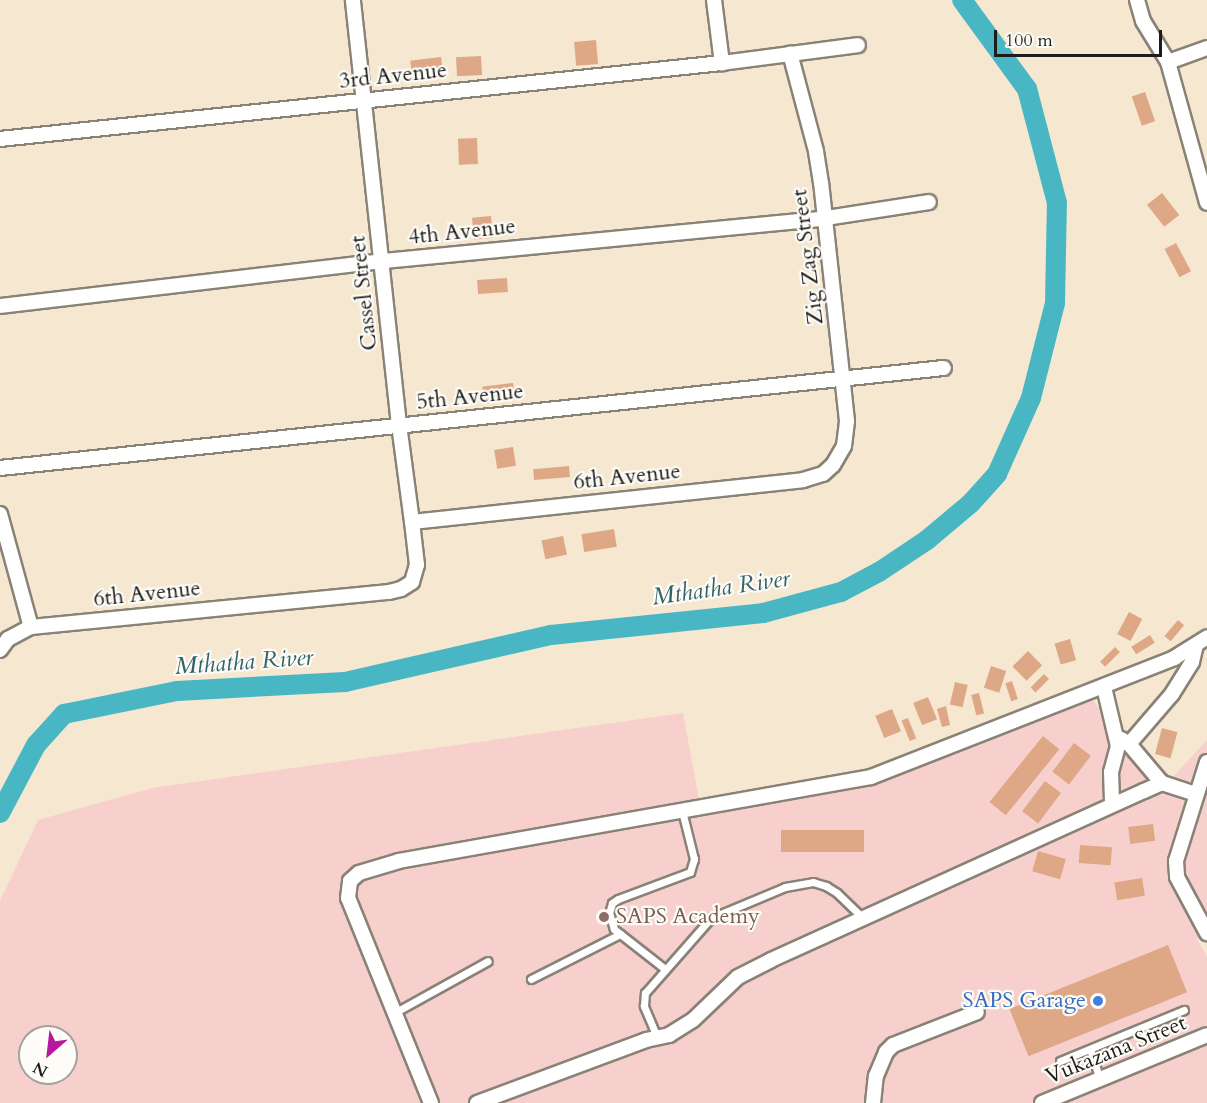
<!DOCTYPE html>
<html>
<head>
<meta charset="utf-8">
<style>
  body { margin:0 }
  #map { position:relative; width:1207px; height:1103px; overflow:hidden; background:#f6e7d1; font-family:Cardo,serif }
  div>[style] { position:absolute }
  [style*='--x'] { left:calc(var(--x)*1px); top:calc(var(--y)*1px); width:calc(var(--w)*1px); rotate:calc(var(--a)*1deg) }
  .built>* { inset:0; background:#f7d0cd }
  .river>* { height:20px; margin:-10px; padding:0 10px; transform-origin:10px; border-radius:10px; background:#49b7c3 }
  .building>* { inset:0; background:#dea785; transform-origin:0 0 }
  .roads { filter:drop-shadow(2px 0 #898276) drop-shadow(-2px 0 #898276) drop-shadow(0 2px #898276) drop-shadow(0 -2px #898276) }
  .lane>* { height:7px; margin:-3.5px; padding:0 3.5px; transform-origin:3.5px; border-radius:3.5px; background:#fff }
  .street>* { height:14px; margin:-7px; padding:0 7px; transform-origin:7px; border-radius:7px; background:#fff }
  .dots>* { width:16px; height:16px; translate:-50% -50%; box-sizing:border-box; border:3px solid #fdfcf7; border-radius:50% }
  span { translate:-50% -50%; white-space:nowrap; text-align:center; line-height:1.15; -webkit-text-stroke:4.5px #fdfcf7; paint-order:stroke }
  .street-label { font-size:22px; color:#1c1c1c }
  .education-label { font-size:22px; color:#785e54 }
  .left { translate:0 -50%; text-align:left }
  .shop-label { font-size:22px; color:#366cbe }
  .right { translate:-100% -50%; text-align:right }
  .water-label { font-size:24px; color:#306267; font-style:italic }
  .north { position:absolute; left:18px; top:1025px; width:60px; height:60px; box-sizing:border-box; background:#fdfcf7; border:2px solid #a3a29f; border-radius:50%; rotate:208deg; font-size:16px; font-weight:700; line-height:24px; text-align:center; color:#1c1c1c }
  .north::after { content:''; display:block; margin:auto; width:21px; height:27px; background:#b5179e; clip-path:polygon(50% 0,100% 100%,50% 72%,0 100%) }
  .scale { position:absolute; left:994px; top:30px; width:168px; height:27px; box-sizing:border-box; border:3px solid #1c1c1c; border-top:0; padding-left:8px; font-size:18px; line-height:21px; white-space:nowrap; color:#1c1c1c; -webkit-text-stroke:4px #fdfcf7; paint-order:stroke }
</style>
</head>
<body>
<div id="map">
  <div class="built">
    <div style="clip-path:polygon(evenodd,1092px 700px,1172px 778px,1207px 740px,1207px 934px,1197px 939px,1207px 957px,1207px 1103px,0 1103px,0 901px,38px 820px,152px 788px,683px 713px,702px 816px,873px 786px,1092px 700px,30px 1037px,66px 1037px,66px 1073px,30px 1073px,30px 1037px)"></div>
  </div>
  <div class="river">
    <div style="--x:0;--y:813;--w:77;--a:-62.1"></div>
    <div style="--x:36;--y:745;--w:42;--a:-47.9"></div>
    <div style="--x:64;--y:714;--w:115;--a:-11.5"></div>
    <div style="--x:177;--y:691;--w:168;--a:-3.1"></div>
    <div style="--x:345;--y:682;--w:211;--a:-12.9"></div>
    <div style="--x:551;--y:635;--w:213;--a:-5.9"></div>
    <div style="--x:763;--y:613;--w:81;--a:-15.1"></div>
    <div style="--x:841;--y:592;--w:43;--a:-27.8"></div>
    <div style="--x:879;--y:572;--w:58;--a:-33.7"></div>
    <div style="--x:927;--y:540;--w:57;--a:-40.1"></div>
    <div style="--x:971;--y:503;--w:39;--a:-48"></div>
    <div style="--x:997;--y:474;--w:83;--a:-65.9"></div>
    <div style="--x:1031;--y:398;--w:98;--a:-75.8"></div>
    <div style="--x:1055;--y:303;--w:100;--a:-88.9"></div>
    <div style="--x:1057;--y:203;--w:118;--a:-104.7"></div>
    <div style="--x:1027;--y:89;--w:110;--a:-126.1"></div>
  </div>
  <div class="building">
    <div style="left:596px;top:40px;width:24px;height:22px;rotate:85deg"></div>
    <div style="left:481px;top:56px;width:19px;height:25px;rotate:87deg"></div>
    <div style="left:441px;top:57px;width:17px;height:31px;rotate:83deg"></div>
    <div style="left:1145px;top:92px;width:31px;height:14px;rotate:71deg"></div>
    <div style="left:477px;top:138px;width:26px;height:19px;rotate:88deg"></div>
    <div style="left:1162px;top:193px;width:28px;height:19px;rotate:52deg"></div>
    <div style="left:491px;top:216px;width:22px;height:19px;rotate:85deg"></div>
    <div style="left:1176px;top:243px;width:32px;height:13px;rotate:62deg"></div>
    <div style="left:507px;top:278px;width:14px;height:30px;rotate:86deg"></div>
    <div style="left:513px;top:383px;width:17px;height:31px;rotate:83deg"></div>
    <div style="left:513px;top:447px;width:19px;height:19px;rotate:81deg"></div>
    <div style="left:569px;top:466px;width:11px;height:36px;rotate:85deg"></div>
    <div style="left:614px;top:529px;width:18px;height:33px;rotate:81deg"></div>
    <div style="left:563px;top:536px;width:19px;height:22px;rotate:78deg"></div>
    <div style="left:1129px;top:612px;width:15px;height:25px;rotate:28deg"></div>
    <div style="left:1178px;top:620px;width:8px;height:21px;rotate:40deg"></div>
    <div style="left:1150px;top:635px;width:9px;height:22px;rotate:58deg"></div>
    <div style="left:1070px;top:639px;width:22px;height:16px;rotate:74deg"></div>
    <div style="left:1115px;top:647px;width:7px;height:21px;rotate:45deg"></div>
    <div style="left:1028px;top:651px;width:20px;height:22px;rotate:45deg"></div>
    <div style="left:991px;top:666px;width:16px;height:23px;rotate:18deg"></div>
    <div style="left:1044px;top:674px;width:7px;height:19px;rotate:45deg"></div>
    <div style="left:1012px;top:681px;width:19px;height:7px;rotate:72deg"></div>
    <div style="left:955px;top:682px;width:13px;height:23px;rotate:13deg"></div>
    <div style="left:979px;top:693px;width:21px;height:8px;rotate:76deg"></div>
    <div style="left:928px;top:697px;width:24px;height:16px;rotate:68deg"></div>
    <div style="clip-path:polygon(946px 706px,950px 725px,942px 727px,937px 709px)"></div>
    <div style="left:892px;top:709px;width:24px;height:18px;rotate:68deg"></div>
    <div style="left:908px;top:718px;width:22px;height:7px;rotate:68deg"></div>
    <div style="left:1162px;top:728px;width:16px;height:27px;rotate:15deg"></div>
    <div style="left:1043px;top:736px;width:21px;height:85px;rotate:39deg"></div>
    <div style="left:1074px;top:743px;width:21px;height:36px;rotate:37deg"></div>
    <div style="left:1045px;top:781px;width:20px;height:38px;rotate:37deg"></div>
    <div style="left:1153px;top:824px;width:17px;height:25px;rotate:83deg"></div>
    <div style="left:781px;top:830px;width:83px;height:22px"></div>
    <div style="left:1080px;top:845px;width:32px;height:18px;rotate:4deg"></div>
    <div style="left:1038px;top:851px;width:29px;height:21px;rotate:16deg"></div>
    <div style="left:1142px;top:878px;width:18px;height:28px;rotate:81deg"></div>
    <div style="left:1168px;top:945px;width:51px;height:171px;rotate:68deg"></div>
  </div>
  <div class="roads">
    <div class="lane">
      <div style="--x:665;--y:969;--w:65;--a:-141.9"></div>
      <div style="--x:614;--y:929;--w:17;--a:-107"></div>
      <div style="--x:609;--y:913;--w:10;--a:-73"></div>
      <div style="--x:612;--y:903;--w:7;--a:-34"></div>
      <div style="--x:618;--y:899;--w:77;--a:-20.6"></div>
      <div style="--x:690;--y:872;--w:14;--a:-73"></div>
      <div style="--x:694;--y:859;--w:49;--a:-104"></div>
      <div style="--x:531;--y:979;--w:100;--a:-26.8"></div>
      <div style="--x:394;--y:1013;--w:107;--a:-29"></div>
      <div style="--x:657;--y:1037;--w:34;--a:-113"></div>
      <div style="--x:644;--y:1006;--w:13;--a:-86"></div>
      <div style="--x:645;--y:993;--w:100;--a:-48.7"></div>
      <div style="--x:711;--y:918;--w:80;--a:-22.7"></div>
      <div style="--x:785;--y:887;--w:28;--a:-10"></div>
      <div style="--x:813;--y:882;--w:14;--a:17"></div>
      <div style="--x:826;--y:886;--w:13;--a:32"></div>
      <div style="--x:837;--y:893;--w:35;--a:44"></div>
      <div style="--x:1090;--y:1049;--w:32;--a:72"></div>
      <div style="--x:1060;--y:1061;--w:134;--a:-22.4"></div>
    </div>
    <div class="street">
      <div style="--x:714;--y:0;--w:64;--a:82.8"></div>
      <div style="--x:1137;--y:0;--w:22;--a:74"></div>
      <div style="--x:1143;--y:21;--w:48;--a:58.6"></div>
      <div style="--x:1207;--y:48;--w:41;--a:160.3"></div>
      <div style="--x:1168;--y:62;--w:146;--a:74.5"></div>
      <div style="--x:0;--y:139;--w:726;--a:-6.01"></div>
      <div style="--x:722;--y:63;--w:137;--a:-7.5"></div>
      <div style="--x:0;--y:306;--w:386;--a:-6.7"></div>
      <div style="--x:383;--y:261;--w:445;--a:-5.5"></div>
      <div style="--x:826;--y:218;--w:104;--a:-8.8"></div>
      <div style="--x:0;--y:468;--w:949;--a:-6.05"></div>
      <div style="--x:0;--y:514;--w:117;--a:74.7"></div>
      <div style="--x:412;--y:522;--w:393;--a:-6.1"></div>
      <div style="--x:803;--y:480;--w:21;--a:-17"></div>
      <div style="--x:823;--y:474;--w:13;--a:-42"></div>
      <div style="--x:833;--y:465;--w:22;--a:-60"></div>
      <div style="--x:844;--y:446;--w:25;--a:-83"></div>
      <div style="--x:847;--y:421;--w:239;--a:-96.2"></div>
      <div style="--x:821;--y:183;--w:32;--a:-99"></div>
      <div style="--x:816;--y:151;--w:101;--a:-104.9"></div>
      <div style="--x:0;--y:650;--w:14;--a:-54"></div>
      <div style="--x:8;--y:639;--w:26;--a:-28"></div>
      <div style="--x:31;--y:627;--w:360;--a:-5.6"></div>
      <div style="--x:389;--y:592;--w:12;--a:-14"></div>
      <div style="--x:401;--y:589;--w:13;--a:-32"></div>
      <div style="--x:412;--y:582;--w:18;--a:-74"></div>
      <div style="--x:417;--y:565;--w:43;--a:-96.6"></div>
      <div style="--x:412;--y:522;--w:98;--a:-97.6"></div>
      <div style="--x:399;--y:425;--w:427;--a:-96.2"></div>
      <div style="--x:1104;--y:687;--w:61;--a:76.7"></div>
      <div style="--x:1118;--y:746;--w:27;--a:105"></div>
      <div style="--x:1111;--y:772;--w:32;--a:88"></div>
      <div style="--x:1121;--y:739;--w:9;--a:32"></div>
      <div style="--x:1129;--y:744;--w:51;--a:49.8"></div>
      <div style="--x:1129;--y:744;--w:66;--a:-49.3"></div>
      <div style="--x:1172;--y:694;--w:38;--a:-58"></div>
      <div style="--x:1192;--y:662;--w:17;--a:-77"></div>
      <div style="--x:1207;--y:762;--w:104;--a:107.4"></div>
      <div style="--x:1176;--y:861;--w:16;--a:86"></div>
      <div style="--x:1177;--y:877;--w:64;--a:61.8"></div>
      <div style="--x:431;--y:1103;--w:221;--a:-112"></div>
      <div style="--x:348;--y:898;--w:17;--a:-83"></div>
      <div style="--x:350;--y:881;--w:12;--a:-42"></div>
      <div style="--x:359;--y:873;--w:42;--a:-16.7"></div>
      <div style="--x:399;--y:861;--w:479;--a:-10.1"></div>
      <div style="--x:871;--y:777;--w:326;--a:-21.4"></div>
      <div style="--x:1174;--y:658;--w:39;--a:-32"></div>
      <div style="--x:477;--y:1103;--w:180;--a:-20.4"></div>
      <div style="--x:646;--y:1040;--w:24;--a:-12"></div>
      <div style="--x:669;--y:1035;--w:28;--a:-32"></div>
      <div style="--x:693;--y:1020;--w:62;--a:-43.7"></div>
      <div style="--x:738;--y:977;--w:37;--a:-27"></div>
      <div style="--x:771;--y:960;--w:409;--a:-24.4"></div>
      <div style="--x:1144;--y:791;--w:20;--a:-24"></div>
      <div style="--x:1162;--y:783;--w:35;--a:18"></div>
      <div style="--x:873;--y:1103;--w:27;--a:-84"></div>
      <div style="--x:876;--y:1076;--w:26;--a:-67"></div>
      <div style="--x:886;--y:1052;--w:10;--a:-45"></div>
      <div style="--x:893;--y:1045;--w:90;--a:-21.4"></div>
      <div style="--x:1042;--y:1103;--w:178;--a:-22.4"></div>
    </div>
  </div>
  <div class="dots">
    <div style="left:604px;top:917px;background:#8d6e63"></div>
    <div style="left:1098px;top:1001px;background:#3f7fe0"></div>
  </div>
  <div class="street-label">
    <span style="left:393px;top:76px;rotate:-6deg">3rd Avenue</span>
    <span style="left:462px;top:232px;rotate:-6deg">4th Avenue</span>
    <span style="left:808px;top:257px;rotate:-97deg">Zig Zag Street</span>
    <span style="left:364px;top:293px;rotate:-96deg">Cassel Street</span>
    <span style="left:470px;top:397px;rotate:-6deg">5th Avenue</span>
    <span style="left:627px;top:477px;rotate:-6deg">6th Avenue</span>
    <span style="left:147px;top:594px;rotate:-6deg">6th Avenue</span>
    <span style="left:1116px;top:1050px;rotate:-22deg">Vukazana Street</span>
  </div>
  <div class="education-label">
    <span class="left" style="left:616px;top:917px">SAPS Academy</span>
  </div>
  <div class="shop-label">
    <span class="right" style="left:1086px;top:1001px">SAPS Garage</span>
  </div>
  <div class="water-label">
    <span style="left:721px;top:588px;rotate:-8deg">Mthatha River</span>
    <span style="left:244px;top:662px;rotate:-4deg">Mthatha River</span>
  </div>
  <div class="north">N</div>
  <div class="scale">100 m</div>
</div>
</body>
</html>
